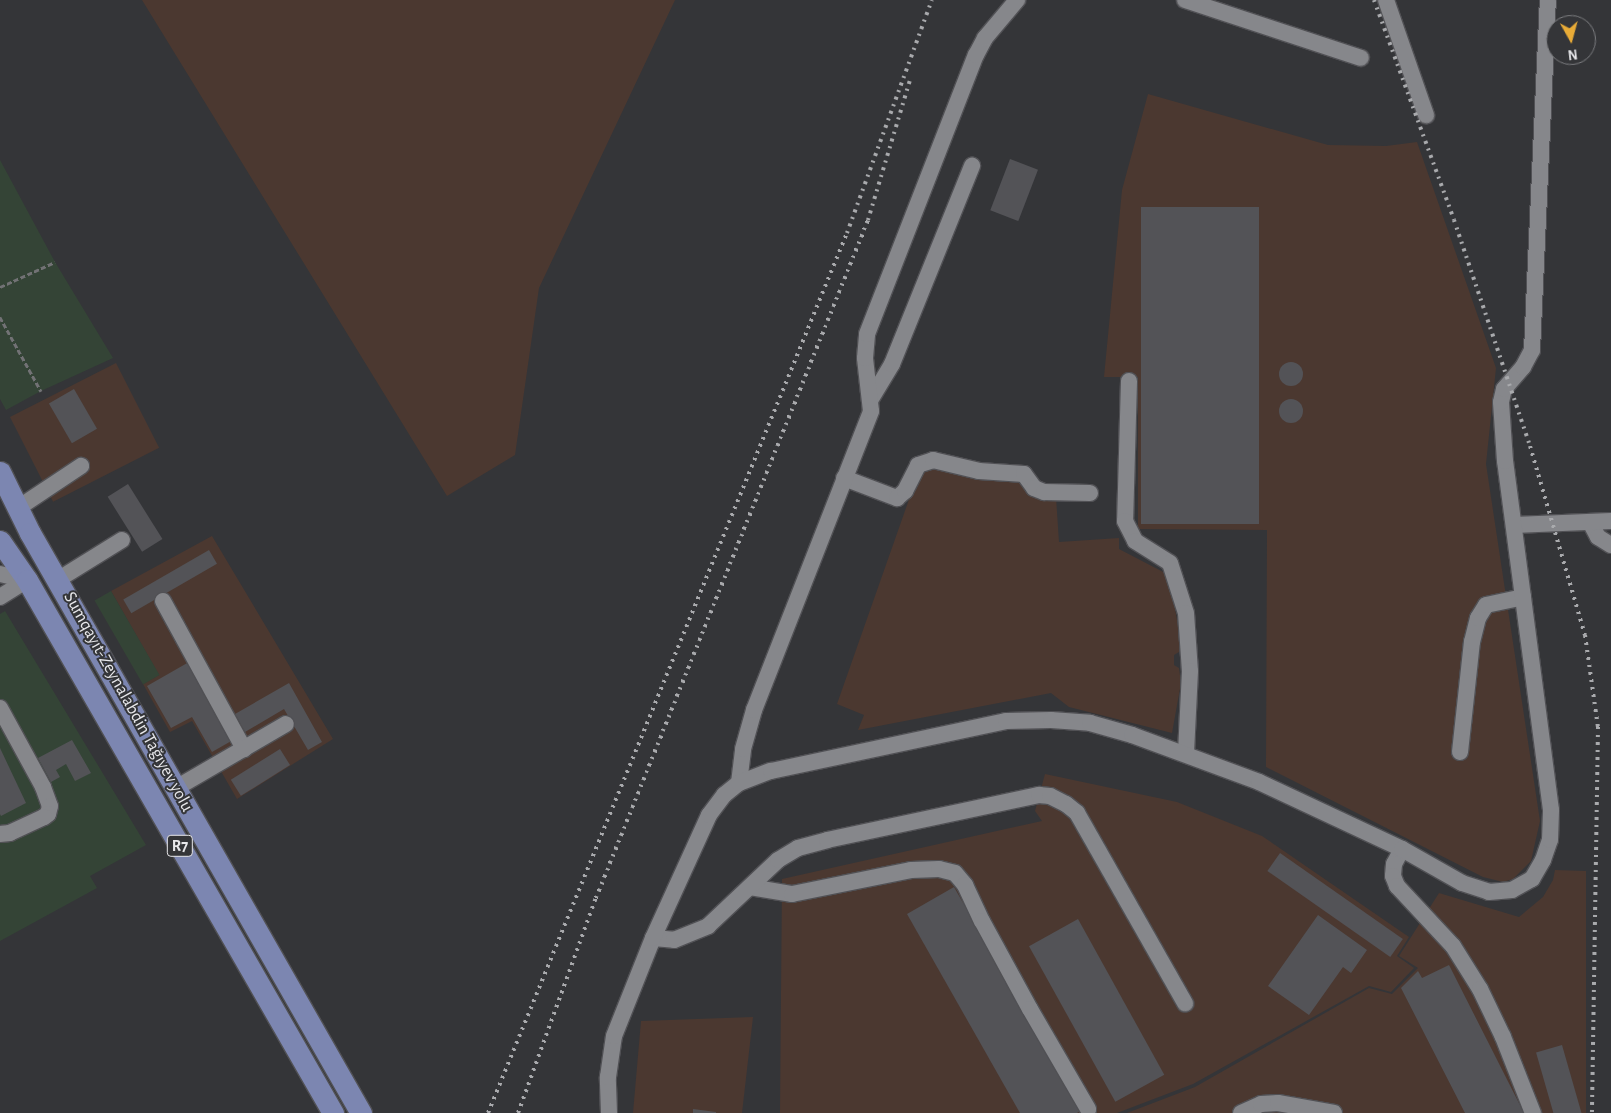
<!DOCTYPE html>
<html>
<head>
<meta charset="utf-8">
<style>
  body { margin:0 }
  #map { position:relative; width:1611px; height:1113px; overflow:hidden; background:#343538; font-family:"Alegreya Sans",sans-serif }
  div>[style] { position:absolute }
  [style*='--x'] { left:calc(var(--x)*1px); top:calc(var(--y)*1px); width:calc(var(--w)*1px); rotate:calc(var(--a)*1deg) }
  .industrial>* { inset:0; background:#4b3830; transform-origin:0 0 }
  .green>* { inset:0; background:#344436; transform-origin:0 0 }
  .building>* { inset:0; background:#535357; transform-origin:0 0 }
  .round { border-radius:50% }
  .path>* { height:2.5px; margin-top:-1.25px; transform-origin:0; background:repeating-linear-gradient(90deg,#727275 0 5px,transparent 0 7.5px) }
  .roads { filter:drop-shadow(1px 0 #515155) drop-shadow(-1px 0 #515155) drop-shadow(0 1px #515155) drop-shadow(0 -1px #515155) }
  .minor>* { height:16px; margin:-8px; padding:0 8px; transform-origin:8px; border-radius:8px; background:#86878b }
  .major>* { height:21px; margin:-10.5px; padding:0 10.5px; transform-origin:10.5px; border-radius:10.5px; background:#7c86b1 }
  .rail>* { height:4px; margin-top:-2px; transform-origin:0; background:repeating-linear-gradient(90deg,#a9aaad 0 2.5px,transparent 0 7.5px) }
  span { translate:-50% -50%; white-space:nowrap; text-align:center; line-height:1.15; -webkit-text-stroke:4px #343538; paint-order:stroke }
  .shield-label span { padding:1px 4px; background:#343538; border:1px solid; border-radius:4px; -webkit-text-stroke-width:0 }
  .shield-label { font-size:16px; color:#e8e8eb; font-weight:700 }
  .street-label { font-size:18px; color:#e8e8eb }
  .north { position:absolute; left:1546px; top:15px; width:50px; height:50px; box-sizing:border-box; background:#343538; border:1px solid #7c7d80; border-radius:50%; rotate:173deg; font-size:14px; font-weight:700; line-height:20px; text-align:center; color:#e8e8eb }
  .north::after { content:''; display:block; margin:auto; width:18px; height:22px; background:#e8ab37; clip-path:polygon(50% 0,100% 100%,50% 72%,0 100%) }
</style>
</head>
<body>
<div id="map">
  <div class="industrial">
    <div style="clip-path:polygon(142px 0,675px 0,539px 288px,515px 455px,447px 496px)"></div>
    <div style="clip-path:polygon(1148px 94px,1328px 145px,1386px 146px,1417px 142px,1496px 368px,1486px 464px,1540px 821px,1531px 861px,1513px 879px,1503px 882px,1483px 877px,1266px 767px,1267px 530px,1138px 529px,1138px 377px,1104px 377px,1122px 190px)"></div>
    <div style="left:116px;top:363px;width:95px;height:119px;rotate:63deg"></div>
    <div style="clip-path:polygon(941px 467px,972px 478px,1018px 481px,1031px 495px,1056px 497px,1059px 542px,1119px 538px,1119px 549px,1169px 575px,1180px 637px,1179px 652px,1174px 655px,1174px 665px,1179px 668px,1181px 683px,1172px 733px,1069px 707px,1051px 693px,858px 730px,864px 715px,837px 704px,919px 471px)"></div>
    <div style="clip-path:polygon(212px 536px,333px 739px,237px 799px,192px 721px,170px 732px,143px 684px,159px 675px,111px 591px)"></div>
    <div style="clip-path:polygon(1045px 774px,1177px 802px,1262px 836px,1409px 937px,1397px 956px,1414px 968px,1391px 992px,1369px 986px,1193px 1084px,1117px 1113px,780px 1113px,782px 879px,1042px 821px,1035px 811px)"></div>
    <div style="clip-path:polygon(1555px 870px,1586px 871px,1586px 1113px,1127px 1113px,1195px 1087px,1369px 988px,1392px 994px,1418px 968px,1399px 956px,1439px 893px,1519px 917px,1543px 897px,1553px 880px)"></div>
    <div style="clip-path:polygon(753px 1017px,742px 1113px,633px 1113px,641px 1021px)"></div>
  </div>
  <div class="green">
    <div style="clip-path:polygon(0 160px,55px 262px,113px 358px,41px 391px,6px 410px,0 399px)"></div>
    <div style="left:111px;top:591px;width:97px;height:19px;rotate:60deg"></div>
    <div style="clip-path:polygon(5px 611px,146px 845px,90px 876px,97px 888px,0 941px,0 614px)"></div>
  </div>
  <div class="building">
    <div style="left:1010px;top:159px;width:30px;height:55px;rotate:21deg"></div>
    <div style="left:1259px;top:207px;width:317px;height:118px;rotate:90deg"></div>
    <div class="round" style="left:1279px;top:362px;width:24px;height:24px"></div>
    <div style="left:74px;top:389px;width:46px;height:29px;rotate:60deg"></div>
    <div class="round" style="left:1279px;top:399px;width:24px;height:24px"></div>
    <div style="left:128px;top:484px;width:65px;height:24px;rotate:58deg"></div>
    <div style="left:209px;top:550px;width:16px;height:99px;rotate:60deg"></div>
    <div style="clip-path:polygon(189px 662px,233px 740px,212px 752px,192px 717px,171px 728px,147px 686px)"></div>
    <div style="clip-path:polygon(289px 683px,322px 742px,308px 750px,284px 709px,245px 732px,235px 714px)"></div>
    <div style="clip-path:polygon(72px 740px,91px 773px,75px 781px,66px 764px,56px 770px,60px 777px,51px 782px,38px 758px)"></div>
    <div style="clip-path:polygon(0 748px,26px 803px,1px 816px,0 814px)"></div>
    <div style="left:280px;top:749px;width:19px;height:58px;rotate:58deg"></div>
    <div style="left:1280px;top:853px;width:150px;height:22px;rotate:35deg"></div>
    <div style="clip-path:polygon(954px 887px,1082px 1110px,1077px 1113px,1020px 1113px,907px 914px)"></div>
    <div style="clip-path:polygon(1318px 915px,1367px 950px,1351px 973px,1343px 967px,1309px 1015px,1268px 986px)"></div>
    <div style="left:1078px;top:919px;width:178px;height:56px;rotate:61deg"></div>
    <div style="clip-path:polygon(1449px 965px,1524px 1113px,1465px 1113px,1401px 988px,1418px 971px,1422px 978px)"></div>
    <div style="left:1562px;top:1045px;width:71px;height:27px;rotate:74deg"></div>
    <div style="clip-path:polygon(693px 1109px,716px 1112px,716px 1113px,693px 1113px)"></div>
  </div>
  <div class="path">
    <div style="--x:0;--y:287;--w:60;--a:-24.4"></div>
    <div style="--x:0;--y:317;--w:85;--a:61"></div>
  </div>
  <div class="roads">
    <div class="minor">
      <div style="--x:1185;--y:0;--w:185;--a:18.2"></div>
      <div style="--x:1386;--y:0;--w:122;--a:70.8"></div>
      <div style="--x:1129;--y:381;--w:140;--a:91.6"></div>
      <div style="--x:1125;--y:521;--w:22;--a:63"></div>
      <div style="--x:1135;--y:541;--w:41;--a:32.2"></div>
      <div style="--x:1170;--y:563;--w:52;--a:72.3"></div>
      <div style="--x:1186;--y:613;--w:58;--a:86.1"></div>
      <div style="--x:1190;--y:671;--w:83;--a:92.8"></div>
      <div style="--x:871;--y:399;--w:41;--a:-59"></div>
      <div style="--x:892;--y:364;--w:214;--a:-68"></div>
      <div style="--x:844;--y:478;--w:57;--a:20.7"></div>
      <div style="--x:897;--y:498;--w:11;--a:-41"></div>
      <div style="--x:905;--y:491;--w:29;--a:-63"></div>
      <div style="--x:918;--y:465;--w:16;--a:-18"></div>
      <div style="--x:933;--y:460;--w:47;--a:13.4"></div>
      <div style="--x:979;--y:471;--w:45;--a:3.8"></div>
      <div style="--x:1024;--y:474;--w:17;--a:54"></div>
      <div style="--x:1034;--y:488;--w:11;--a:22"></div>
      <div style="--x:1044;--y:492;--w:46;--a:1.2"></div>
      <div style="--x:18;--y:508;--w:76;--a:-33.7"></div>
      <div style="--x:1590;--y:522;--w:17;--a:62"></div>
      <div style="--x:1598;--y:537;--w:15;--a:32"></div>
      <div style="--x:1514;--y:525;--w:97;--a:-2.4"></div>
      <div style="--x:0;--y:574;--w:28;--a:13"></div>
      <div style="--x:59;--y:579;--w:74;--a:-31.8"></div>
      <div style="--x:0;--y:597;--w:32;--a:-32"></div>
      <div style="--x:163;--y:601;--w:169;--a:61.3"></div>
      <div style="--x:0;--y:708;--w:90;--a:61.4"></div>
      <div style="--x:43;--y:787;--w:20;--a:70"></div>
      <div style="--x:50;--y:806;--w:8;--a:104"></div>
      <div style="--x:48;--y:814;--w:5;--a:143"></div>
      <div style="--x:44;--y:817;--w:38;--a:155"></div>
      <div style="--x:10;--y:833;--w:10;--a:174"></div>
      <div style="--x:1460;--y:752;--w:111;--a:-83.8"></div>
      <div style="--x:1472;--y:642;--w:25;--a:-76"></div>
      <div style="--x:1478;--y:618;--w:15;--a:-58"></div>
      <div style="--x:1486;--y:605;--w:38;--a:-12"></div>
      <div style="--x:739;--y:783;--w:34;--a:-83"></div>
      <div style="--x:743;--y:749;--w:41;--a:-74.2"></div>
      <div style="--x:754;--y:710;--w:321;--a:-68.6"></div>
      <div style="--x:871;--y:411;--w:53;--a:-96.5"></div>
      <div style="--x:865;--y:358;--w:24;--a:-85"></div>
      <div style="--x:867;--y:334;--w:300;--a:-68.7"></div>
      <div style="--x:976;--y:55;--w:19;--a:-62"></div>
      <div style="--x:985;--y:38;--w:50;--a:-49.9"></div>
      <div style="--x:176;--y:788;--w:127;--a:-30.2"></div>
      <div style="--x:1402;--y:849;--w:17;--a:118"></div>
      <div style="--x:1394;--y:864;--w:12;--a:95"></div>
      <div style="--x:1393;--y:876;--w:11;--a:68"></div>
      <div style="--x:1397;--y:886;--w:82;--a:47"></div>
      <div style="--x:1453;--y:946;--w:51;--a:57.9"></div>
      <div style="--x:1480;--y:989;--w:53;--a:64.4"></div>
      <div style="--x:1503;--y:1037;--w:82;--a:68.5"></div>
      <div style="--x:750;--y:887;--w:43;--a:9.5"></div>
      <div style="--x:792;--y:894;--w:121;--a:-11.4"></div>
      <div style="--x:911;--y:870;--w:28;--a:-2"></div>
      <div style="--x:939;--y:869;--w:16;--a:14"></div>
      <div style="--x:955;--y:873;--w:16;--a:50"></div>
      <div style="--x:965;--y:885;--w:40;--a:65"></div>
      <div style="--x:982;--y:921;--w:100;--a:61.4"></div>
      <div style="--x:1030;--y:1009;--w:116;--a:59.9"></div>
      <div style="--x:653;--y:938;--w:21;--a:5"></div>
      <div style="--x:674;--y:940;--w:37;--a:-22"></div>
      <div style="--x:708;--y:926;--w:96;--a:-43.3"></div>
      <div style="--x:778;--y:860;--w:23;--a:-31"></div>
      <div style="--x:798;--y:848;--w:30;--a:-15"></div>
      <div style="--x:827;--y:840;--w:217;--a:-12"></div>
      <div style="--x:1039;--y:795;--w:11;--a:5"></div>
      <div style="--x:1050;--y:796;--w:18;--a:27"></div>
      <div style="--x:1066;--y:804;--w:14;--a:39"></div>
      <div style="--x:1077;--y:813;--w:219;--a:60.4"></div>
      <div style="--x:609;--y:1113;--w:36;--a:-92"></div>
      <div style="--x:608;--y:1077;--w:41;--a:-81.7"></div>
      <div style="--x:614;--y:1036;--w:105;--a:-68.3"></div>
      <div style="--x:653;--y:938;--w:135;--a:-65.5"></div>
      <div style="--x:709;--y:815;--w:25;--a:-53"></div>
      <div style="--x:724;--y:795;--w:19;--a:-39"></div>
      <div style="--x:739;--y:783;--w:34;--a:-21"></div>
      <div style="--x:771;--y:771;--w:240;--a:-12"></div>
      <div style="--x:1006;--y:721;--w:45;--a:-1.3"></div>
      <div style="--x:1051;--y:720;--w:39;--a:4"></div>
      <div style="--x:1090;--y:723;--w:44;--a:15.9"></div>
      <div style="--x:1132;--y:735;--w:135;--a:20.3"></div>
      <div style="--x:1259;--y:782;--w:158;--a:25.1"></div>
      <div style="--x:1402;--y:849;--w:69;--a:29.5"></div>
      <div style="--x:1462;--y:883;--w:28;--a:18"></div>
      <div style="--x:1489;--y:892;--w:23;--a:-5"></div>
      <div style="--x:1512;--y:890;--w:23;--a:-29"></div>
      <div style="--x:1532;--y:879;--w:22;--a:-60"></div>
      <div style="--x:1543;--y:860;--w:21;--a:-71"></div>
      <div style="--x:1550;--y:840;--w:30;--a:-88"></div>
      <div style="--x:1551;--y:810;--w:352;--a:-97.5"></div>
      <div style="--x:1505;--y:461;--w:59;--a:-93.9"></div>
      <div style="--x:1501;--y:402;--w:13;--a:-77"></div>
      <div style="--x:1504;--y:389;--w:29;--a:-49"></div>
      <div style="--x:1523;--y:367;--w:19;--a:-62"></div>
      <div style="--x:1532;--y:350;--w:350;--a:-87.4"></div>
      <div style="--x:1241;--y:1113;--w:22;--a:-24"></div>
      <div style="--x:1261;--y:1104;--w:17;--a:-3"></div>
      <div style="--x:1278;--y:1103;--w:57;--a:10.1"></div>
    </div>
    <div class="major">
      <div style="--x:0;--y:472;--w:68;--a:63.8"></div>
      <div style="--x:30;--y:533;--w:668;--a:60.29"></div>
      <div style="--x:0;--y:541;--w:47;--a:55.3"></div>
      <div style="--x:27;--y:580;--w:615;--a:60.14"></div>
    </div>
  </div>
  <div class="rail">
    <div style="--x:1374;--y:0;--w:234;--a:70"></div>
    <div style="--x:1454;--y:220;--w:238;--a:71.4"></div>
    <div style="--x:1530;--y:446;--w:197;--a:73.8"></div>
    <div style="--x:1585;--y:635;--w:93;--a:82"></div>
    <div style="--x:1598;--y:727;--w:386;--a:90.9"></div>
    <div style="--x:488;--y:1113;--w:950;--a:-67.81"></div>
    <div style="--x:847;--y:233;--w:248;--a:-70"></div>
    <div style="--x:518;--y:1113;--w:229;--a:-70.1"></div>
    <div style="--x:596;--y:898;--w:731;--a:-68.14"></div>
    <div style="--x:868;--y:220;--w:146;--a:-73.3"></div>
  </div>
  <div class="shield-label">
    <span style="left:180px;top:846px">R7</span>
  </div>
  <div class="street-label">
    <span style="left:128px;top:702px;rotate:61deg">Sumqayıt-Zeynalabdin Tağıyev yolu</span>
  </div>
  <div class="north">N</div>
</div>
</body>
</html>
